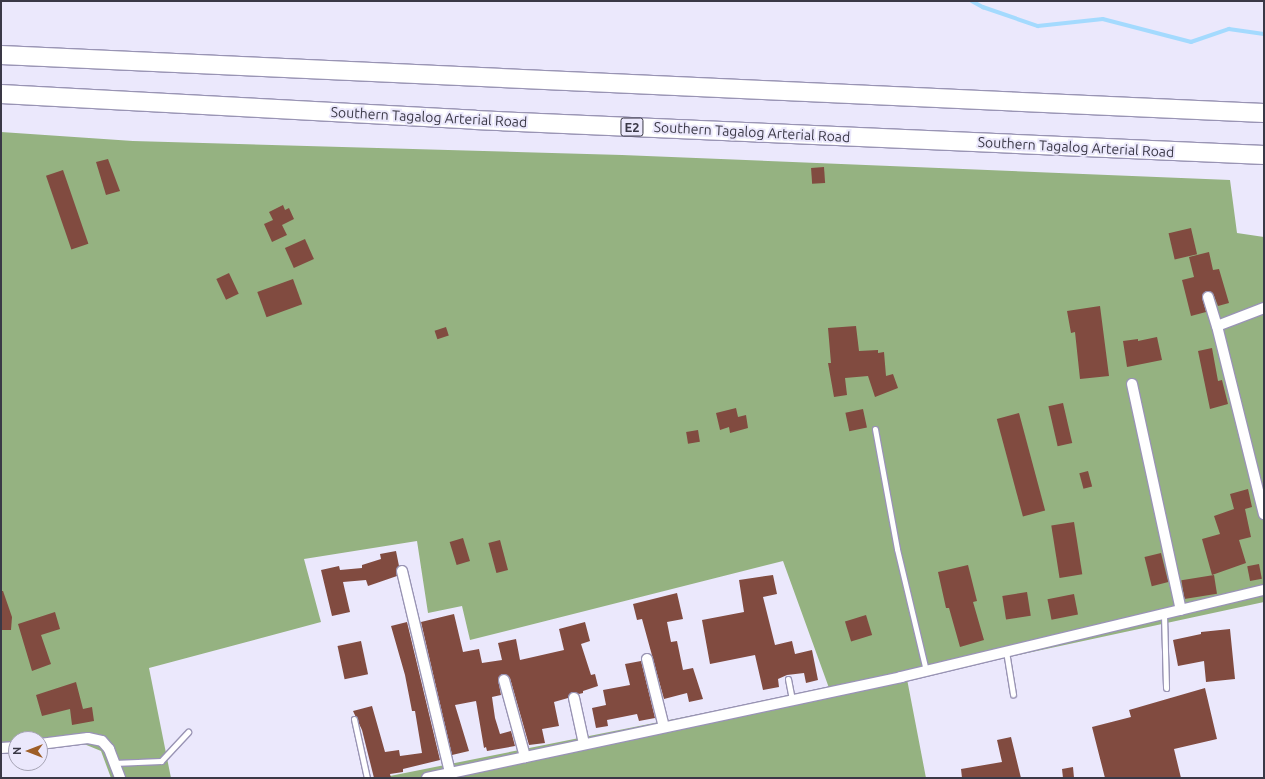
<!DOCTYPE html>
<html>
<head>
<meta charset="utf-8">
<style>
  body { margin:0 }
  #map { position:relative; width:1265px; height:779px; overflow:hidden; background:#ebe8fc; font-family:Ubuntu,sans-serif }
  div>[style] { position:absolute }
  [style*='--x'] { left:calc(var(--x)*1px); top:calc(var(--y)*1px); width:calc(var(--w)*1px); rotate:calc(var(--a)*1deg) }
  .forest>* { inset:0; background:#95b281 }
  .stream>* { height:3.5px; margin:-1.75px; padding:0 1.75px; transform-origin:1.75px; border-radius:1.75px; background:#a4dafe }
  .building>* { inset:0; background:#814b40; transform-origin:0 0 }
  .roads { filter:drop-shadow(1px 0 #9994b4) drop-shadow(-1px 0 #9994b4) drop-shadow(0 1px #9994b4) drop-shadow(0 -1px #9994b4) }
  .service>* { height:5px; margin:-2.5px; padding:0 2.5px; transform-origin:2.5px; border-radius:2.5px; background:#fff }
  .minor>* { height:10px; margin:-5px; padding:0 5px; transform-origin:5px; border-radius:5px; background:#fff }
  .motorway>* { height:18px; margin:-9px; padding:0 9px; transform-origin:9px; border-radius:9px; background:#fff }
  span { translate:-50% -50%; white-space:nowrap; text-align:center; line-height:1.15; -webkit-text-stroke:4px #ebe8fc; paint-order:stroke }
  .shield-label span { padding:1px 3px; background:#ebe8fc; border:1px solid; border-radius:3px; -webkit-text-stroke-width:0 }
  .shield-label { font-size:13px; color:#3a3846; font-weight:700 }
  .street-label { font-size:14px; color:#3a3846 }
  .frame { position:absolute; inset:0; border:2px solid #3a3846; pointer-events:none }
  .north { position:absolute; left:8px; top:731px; width:40px; height:40px; box-sizing:border-box; background:#ebe8fc; border:1px solid #a4a2b3; border-radius:50%; rotate:270deg; font-size:11px; font-weight:700; line-height:16px; text-align:center; color:#3a3846 }
  .north::after { content:''; display:block; margin:auto; width:14px; height:18px; background:#9e5e27; clip-path:polygon(50% 0,100% 100%,50% 72%,0 100%) }
</style>
</head>
<body>
<div id="map">
  <div class="forest">
    <div style="clip-path:polygon(1px 132px,133px 141px,622px 155px,1230px 180px,1237px 233px,1264px 237px,1264px 602px,907px 679px,926px 778px,380px 778px,829px 688px,783px 561px,470px 640px,462px 606px,428px 613px,417px 541px,304px 559px,321px 622px,149px 668px,171px 778px,111px 778px,101px 751px,84px 744px,40px 749px,40px 739px,16px 739px,16px 752px,1px 754px)"></div>
  </div>
  <div class="stream">
    <div style="--x:972;--y:1;--w:13;--a:29"></div>
    <div style="--x:983;--y:7;--w:58;--a:19.1"></div>
    <div style="--x:1038;--y:26;--w:65;--a:-6.1"></div>
    <div style="--x:1103;--y:19;--w:91;--a:14.6"></div>
    <div style="--x:1191;--y:42;--w:40;--a:-18.9"></div>
    <div style="--x:1229;--y:29;--w:35;--a:8"></div>
  </div>
  <div class="building">
    <div style="clip-path:polygon(108px 159px,120px 191px,106px 195px,96px 162px)"></div>
    <div style="left:824px;top:167px;width:16px;height:13px;rotate:86deg"></div>
    <div style="left:63px;top:170px;width:78px;height:18px;rotate:71deg"></div>
    <div style="clip-path:polygon(283px 205px,285px 210px,289px 208px,294px 219px,282px 225px,287px 235px,272px 242px,264px 224px,273px 220px,269px 212px)"></div>
    <div style="left:1191px;top:228px;width:27px;height:23px;rotate:77deg"></div>
    <div style="left:305px;top:239px;width:22px;height:22px;rotate:66deg"></div>
    <div style="clip-path:polygon(1209px 252px,1213px 270px,1219px 269px,1229px 303px,1218px 306px,1213px 293px,1206px 291px,1202px 296px,1206px 312px,1191px 316px,1182px 280px,1194px 277px,1189px 257px)"></div>
    <div style="left:229px;top:273px;width:23px;height:14px;rotate:65deg"></div>
    <div style="left:293px;top:279px;width:27px;height:38px;rotate:70deg"></div>
    <div style="clip-path:polygon(1100px 306px,1109px 376px,1080px 379px,1075px 332px,1071px 333px,1067px 311px)"></div>
    <div style="clip-path:polygon(856px 326px,859px 351px,878px 350px,878px 353px,884px 352px,886px 376px,893px 374px,898px 388px,875px 397px,868px 376px,845px 378px,847px 395px,834px 397px,828px 363px,831px 363px,828px 328px)"></div>
    <div style="left:446px;top:327px;width:9px;height:12px;rotate:72deg"></div>
    <div style="clip-path:polygon(1157px 337px,1162px 360px,1127px 367px,1123px 341px,1138px 339px,1138px 341px)"></div>
    <div style="clip-path:polygon(1212px 348px,1218px 381px,1222px 380px,1228px 404px,1210px 409px,1198px 351px)"></div>
    <div style="left:1063px;top:403px;width:41px;height:15px;rotate:77deg"></div>
    <div style="clip-path:polygon(736px 408px,738px 417px,746px 415px,748px 428px,730px 433px,729px 427px,720px 430px,716px 413px)"></div>
    <div style="left:863px;top:409px;width:19px;height:18px;rotate:78deg"></div>
    <div style="left:1019px;top:413px;width:101px;height:23px;rotate:75deg"></div>
    <div style="left:698px;top:430px;width:12px;height:12px;rotate:81deg"></div>
    <div style="left:1088px;top:471px;width:16px;height:9px;rotate:75deg"></div>
    <div style="clip-path:polygon(1248px 489px,1252px 507px,1245px 509px,1251px 537px,1239px 540px,1246px 563px,1212px 575px,1202px 539px,1220px 534px,1214px 516px,1234px 509px,1230px 494px)"></div>
    <div style="left:1074px;top:522px;width:53px;height:23px;rotate:81deg"></div>
    <div style="left:463px;top:538px;width:24px;height:14px;rotate:73deg"></div>
    <div style="left:500px;top:540px;width:31px;height:12px;rotate:75deg"></div>
    <div style="clip-path:polygon(396px 551px,399px 566px,396px 570px,397px 576px,368px 586px,366px 580px,343px 582px,350px 612px,332px 616px,321px 570px,339px 566px,340px 570px,362px 568px,362px 565px,381px 559px,380px 554px)"></div>
    <div style="left:1161px;top:553px;width:30px;height:17px;rotate:76deg"></div>
    <div style="left:1259px;top:564px;width:15px;height:12px;rotate:79deg"></div>
    <div style="clip-path:polygon(968px 565px,977px 601px,973px 602px,984px 640px,960px 647px,949px 608px,946px 608px,938px 572px)"></div>
    <div style="clip-path:polygon(773px 575px,777px 594px,763px 597px,775px 645px,792px 641px,795px 654px,812px 650px,818px 680px,806px 683px,804px 673px,787px 675px,778px 679px,779px 687px,763px 690px,755px 655px,710px 664px,702px 620px,744px 612px,739px 580px)"></div>
    <div style="left:1214px;top:575px;width:19px;height:33px;rotate:81deg"></div>
    <div style="clip-path:polygon(1px 591px,3px 591px,12px 617px,11px 630px,1px 630px)"></div>
    <div style="left:1027px;top:592px;width:24px;height:25px;rotate:81deg"></div>
    <div style="clip-path:polygon(677px 593px,683px 619px,667px 622px,671px 642px,677px 641px,683px 670px,693px 668px,703px 699px,689px 702px,687px 693px,664px 699px,642px 619px,637px 620px,633px 604px)"></div>
    <div style="left:1074px;top:594px;width:21px;height:27px;rotate:79deg"></div>
    <div style="clip-path:polygon(55px 612px,60px 629px,41px 635px,51px 664px,32px 671px,18px 624px)"></div>
    <div style="clip-path:polygon(454px 614px,463px 652px,479px 649px,482px 663px,502px 660px,498px 643px,516px 639px,520px 660px,564px 650px,559px 629px,585px 622px,590px 641px,581px 644px,591px 675px,595px 674px,598px 686px,583px 691px,583px 693px,579px 694px,572px 692px,568px 698px,554px 702px,559px 726px,542px 729px,545px 743px,529px 745px,510px 678px,502px 674px,498px 679px,501px 695px,492px 697px,495px 718px,500px 734px,511px 731px,515px 746px,487px 751px,486px 747px,484px 748px,476px 701px,455px 705px,469px 751px,452px 755px,421px 622px)"></div>
    <div style="left:866px;top:615px;width:21px;height:22px;rotate:73deg"></div>
    <div style="clip-path:polygon(407px 622px,440px 760px,403px 769px,403px 772px,390px 774px,391px 778px,374px 778px,362px 730px,353px 711px,372px 706px,385px 752px,399px 750px,400px 756px,422px 753px,415px 711px,412px 711px,405px 675px,391px 626px)"></div>
    <div style="clip-path:polygon(1230px 629px,1235px 679px,1206px 682px,1204px 661px,1178px 666px,1173px 640px,1201px 634px,1201px 632px)"></div>
    <div style="left:361px;top:641px;width:34px;height:24px;rotate:78deg"></div>
    <div style="clip-path:polygon(641px 661px,655px 718px,639px 721px,637px 714px,607px 720px,608px 726px,596px 728px,592px 708px,606px 705px,603px 690px,630px 685px,625px 664px)"></div>
    <div style="clip-path:polygon(76px 682px,83px 709px,92px 707px,94px 721px,72px 725px,70px 709px,42px 716px,36px 695px)"></div>
    <div style="clip-path:polygon(1205px 688px,1217px 739px,1174px 749px,1181px 778px,1105px 778px,1092px 727px,1131px 717px,1129px 710px)"></div>
    <div style="clip-path:polygon(1011px 737px,1021px 778px,962px 778px,961px 769px,1002px 762px,997px 740px)"></div>
    <div style="clip-path:polygon(1073px 767px,1074px 778px,1063px 778px,1062px 769px)"></div>
  </div>
  <div class="roads">
    <div class="service">
      <div style="--x:875;--y:429;--w:122;--a:79.6"></div>
      <div style="--x:897;--y:549;--w:125;--a:76.6"></div>
      <div style="--x:1164;--y:615;--w:73;--a:88.4"></div>
      <div style="--x:1006;--y:651;--w:44;--a:80.8"></div>
      <div style="--x:788;--y:679;--w:21;--a:79"></div>
      <div style="--x:354;--y:719;--w:60;--a:77.6"></div>
      <div style="--x:114;--y:763;--w:47;--a:-2.4"></div>
      <div style="--x:161;--y:761;--w:40;--a:-47"></div>
    </div>
    <div class="minor">
      <div style="--x:1208;--y:297;--w:30;--a:73"></div>
      <div style="--x:1264;--y:308;--w:50;--a:159"></div>
      <div style="--x:1217;--y:326;--w:194;--a:76"></div>
      <div style="--x:1132;--y:384;--w:231;--a:77.8"></div>
      <div style="--x:402;--y:571;--w:208;--a:76.6"></div>
      <div style="--x:647;--y:659;--w:70;--a:76"></div>
      <div style="--x:504;--y:680;--w:80;--a:74.7"></div>
      <div style="--x:574;--y:698;--w:47;--a:77.7"></div>
      <div style="--x:40;--y:744;--w:48;--a:-7.1"></div>
      <div style="--x:88;--y:738;--w:14;--a:12"></div>
      <div style="--x:102;--y:741;--w:11;--a:49"></div>
      <div style="--x:109;--y:749;--w:31;--a:69"></div>
      <div style="--x:1;--y:748;--w:15;--a:-4"></div>
      <div style="--x:427;--y:778;--w:485;--a:-12"></div>
      <div style="--x:901;--y:677;--w:373;--a:-13.5"></div>
    </div>
    <div class="motorway">
      <div style="--x:1;--y:55;--w:1264;--a:2.63"></div>
      <div style="--x:1;--y:94;--w:475;--a:3.1"></div>
      <div style="--x:475;--y:120;--w:790;--a:2.54"></div>
    </div>
  </div>
  <div class="shield-label">
    <span style="left:632px;top:127px">E2</span>
  </div>
  <div class="street-label">
    <span style="left:429px;top:117px;rotate:3deg">Southern Tagalog Arterial Road</span>
    <span style="left:752px;top:132px;rotate:3deg">Southern Tagalog Arterial Road</span>
    <span style="left:1076px;top:147px;rotate:3deg">Southern Tagalog Arterial Road</span>
  </div>
  <div class="frame"></div>
  <div class="north">N</div>
</div>
</body>
</html>
